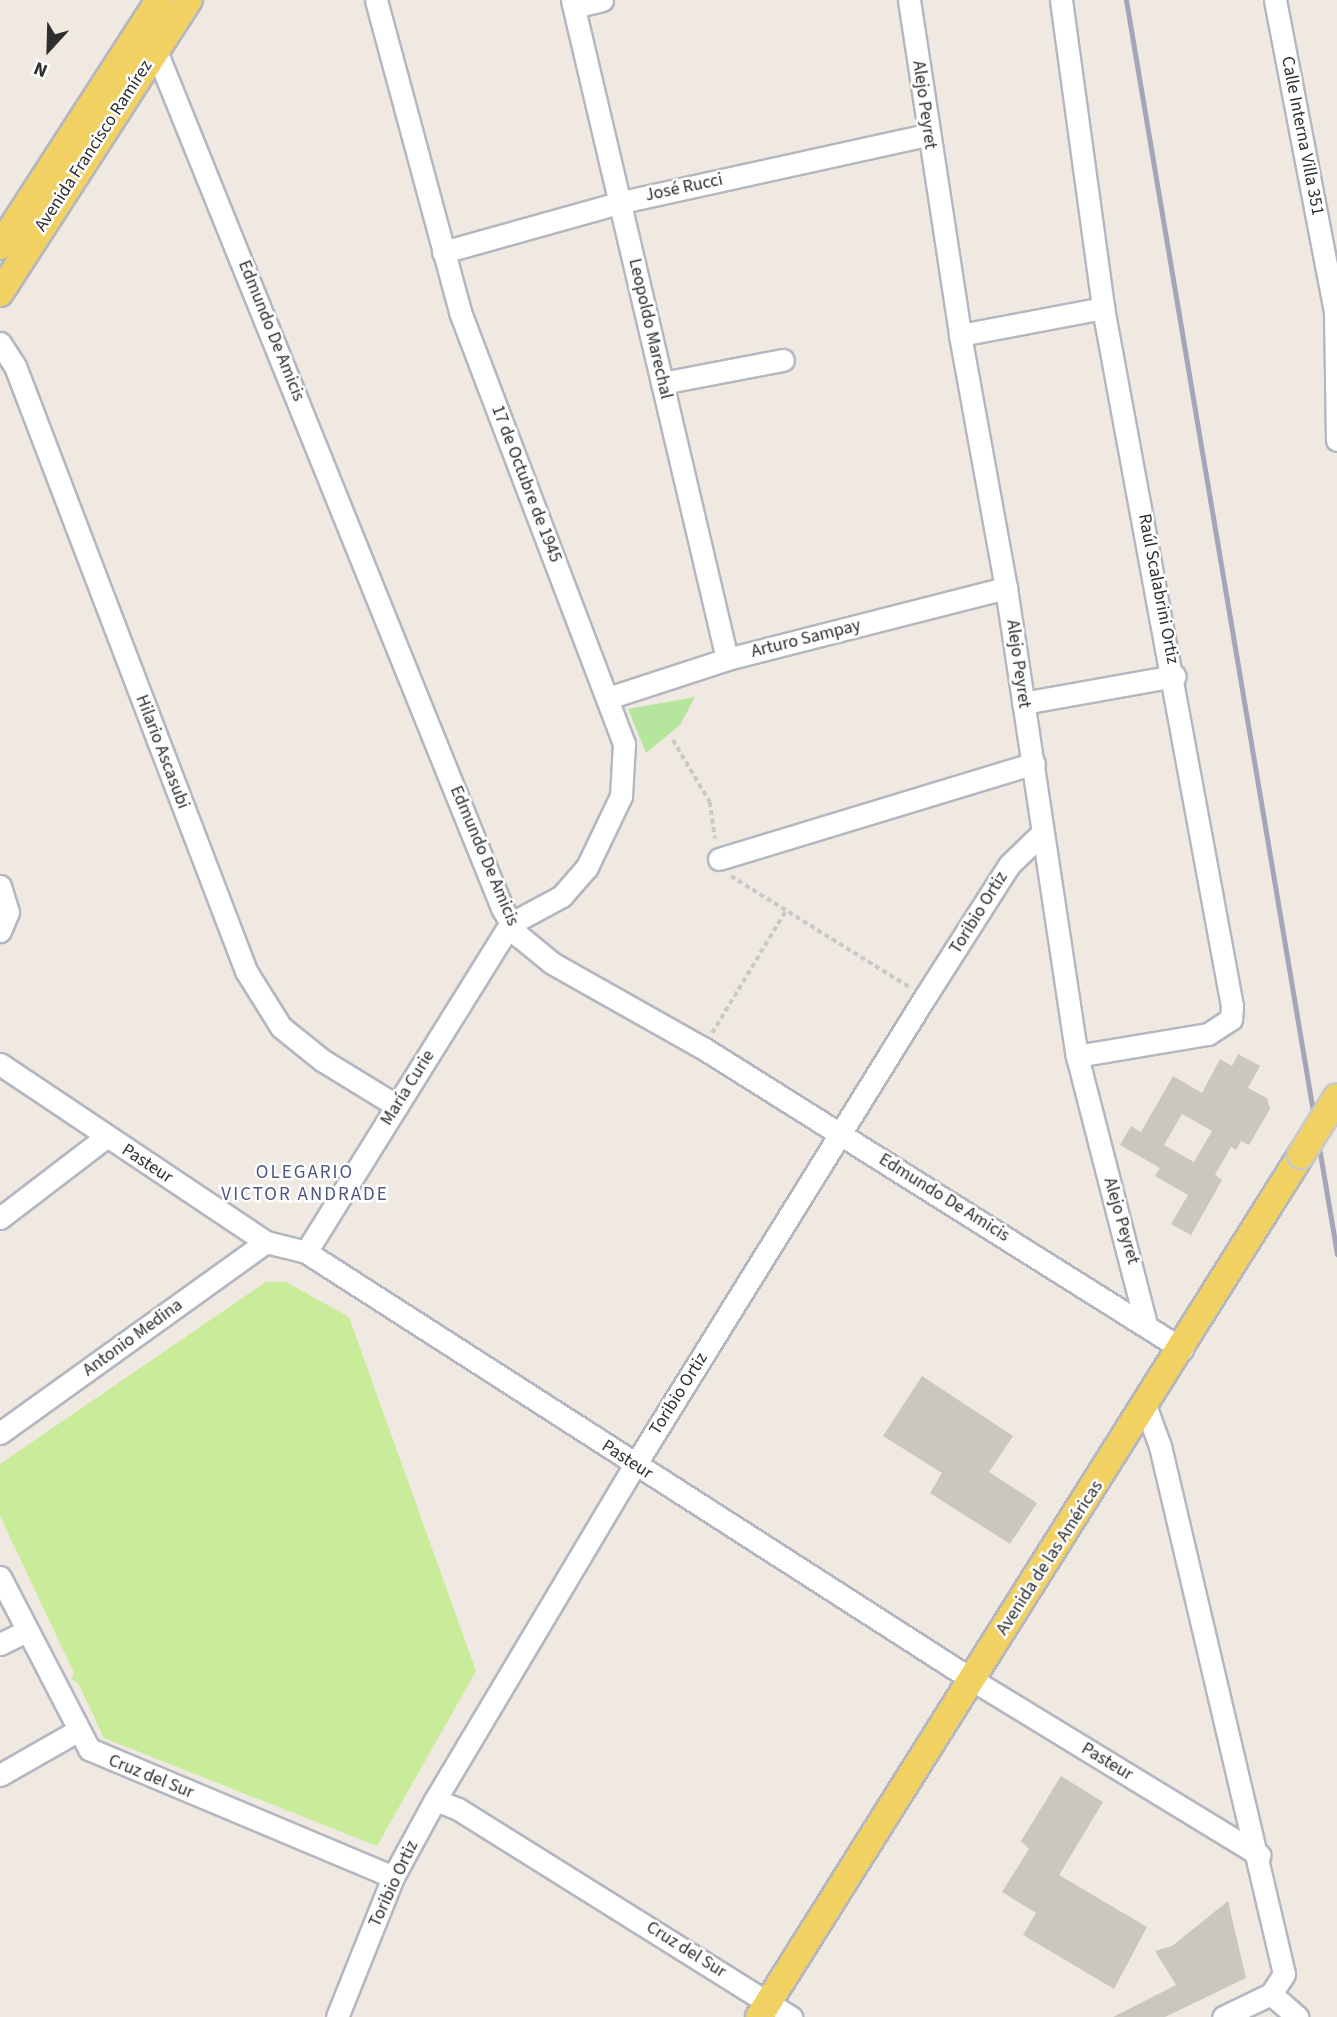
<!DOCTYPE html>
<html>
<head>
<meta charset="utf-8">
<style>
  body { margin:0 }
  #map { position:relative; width:1337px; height:2017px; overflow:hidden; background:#efe9e1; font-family:"Source Sans 3",sans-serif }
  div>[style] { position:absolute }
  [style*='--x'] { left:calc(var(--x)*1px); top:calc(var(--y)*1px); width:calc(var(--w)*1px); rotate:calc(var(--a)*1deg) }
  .green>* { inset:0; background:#b6e59e }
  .pitch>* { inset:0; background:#c9ec9a }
  .building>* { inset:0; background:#cbc7bf }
  .path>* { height:3.5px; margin-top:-1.75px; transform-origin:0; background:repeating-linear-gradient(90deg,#c9c9c9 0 5px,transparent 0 8.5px) }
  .roads { filter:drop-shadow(2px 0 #b4b7c1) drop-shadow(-2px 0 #b4b7c1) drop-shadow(0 2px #b4b7c1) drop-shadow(0 -2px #b4b7c1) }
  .minor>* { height:21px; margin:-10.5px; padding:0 10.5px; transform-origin:10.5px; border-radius:10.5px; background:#fff }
  .major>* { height:26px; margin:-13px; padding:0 13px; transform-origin:13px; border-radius:13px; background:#f2d163 }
  .rail>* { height:5px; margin:-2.5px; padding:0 2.5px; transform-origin:2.5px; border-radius:2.5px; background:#a3a6b8 }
  .bridges { filter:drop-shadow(2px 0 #c9c9c9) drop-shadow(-2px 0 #c9c9c9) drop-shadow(0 2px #c9c9c9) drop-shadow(0 -2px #c9c9c9) }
  .major-bridge>* { height:26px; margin:-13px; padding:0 13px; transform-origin:13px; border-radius:13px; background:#f2d163 }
  span { translate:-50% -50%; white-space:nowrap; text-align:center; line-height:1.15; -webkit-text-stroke:5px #fff; paint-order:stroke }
  .street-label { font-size:18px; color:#2e2e2e }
  .neighbourhood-label { font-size:19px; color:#4d5680; letter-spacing:2px }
  .north { position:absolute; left:14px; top:14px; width:70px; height:70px; -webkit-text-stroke:5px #fff; paint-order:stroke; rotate:202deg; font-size:19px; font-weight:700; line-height:28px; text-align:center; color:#2e2e2e }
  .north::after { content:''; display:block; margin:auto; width:24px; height:32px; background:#2e2e2e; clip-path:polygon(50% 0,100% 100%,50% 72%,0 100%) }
</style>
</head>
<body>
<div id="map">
  <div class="green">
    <div style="clip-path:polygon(695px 697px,680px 725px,646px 753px,628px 709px)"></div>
  </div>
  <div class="pitch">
    <div style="clip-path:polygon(266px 1282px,286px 1282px,349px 1317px,476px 1671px,377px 1846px,104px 1738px,78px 1683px,71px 1679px,74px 1673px,0 1516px,0 1464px)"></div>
  </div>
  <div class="building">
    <div style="clip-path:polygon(evenodd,1238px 1054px,1260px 1066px,1248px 1088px,1267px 1098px,1270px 1109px,1249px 1145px,1241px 1141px,1236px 1150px,1231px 1147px,1215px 1175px,1222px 1180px,1191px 1235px,1171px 1224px,1188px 1195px,1155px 1176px,1160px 1168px,1120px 1145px,1131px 1126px,1141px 1132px,1173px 1076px,1202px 1093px,1220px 1059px,1232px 1066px,1238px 1054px,1182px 1114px,1212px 1131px,1194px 1162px,1164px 1145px,1182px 1114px)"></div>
    <div style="clip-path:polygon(922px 1376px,1013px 1436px,989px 1472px,1037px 1503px,1010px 1544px,930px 1493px,942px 1473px,883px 1436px)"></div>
    <div style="clip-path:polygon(1061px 1776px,1103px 1802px,1059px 1875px,1147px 1927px,1114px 1989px,1023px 1935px,1036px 1913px,1002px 1892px,1029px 1849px,1021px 1841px)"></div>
    <div style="clip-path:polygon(1228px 1901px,1246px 1978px,1165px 2017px,1113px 2017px,1176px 1985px,1155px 1951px,1172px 1946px)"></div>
  </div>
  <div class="path">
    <div style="--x:673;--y:740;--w:72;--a:59.2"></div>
    <div style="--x:710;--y:802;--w:37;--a:82"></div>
    <div style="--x:731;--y:876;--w:210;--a:31.9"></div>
    <div style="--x:712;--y:1033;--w:141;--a:-58.9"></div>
  </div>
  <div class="roads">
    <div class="minor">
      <div style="--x:376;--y:0;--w:323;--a:74.9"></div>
      <div style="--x:460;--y:312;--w:462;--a:69.2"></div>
      <div style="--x:624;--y:744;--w:52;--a:93.3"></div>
      <div style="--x:621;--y:796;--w:79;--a:115.6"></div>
      <div style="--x:587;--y:867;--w:38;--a:131"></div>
      <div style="--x:562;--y:896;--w:59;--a:151.7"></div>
      <div style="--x:572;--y:0;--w:677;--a:76.76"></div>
      <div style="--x:909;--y:0;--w:339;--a:81.3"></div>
      <div style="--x:960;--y:335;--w:257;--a:79.7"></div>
      <div style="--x:1006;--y:588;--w:473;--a:81.4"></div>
      <div style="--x:1077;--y:1056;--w:277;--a:75.6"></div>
      <div style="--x:1061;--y:0;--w:311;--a:82.2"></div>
      <div style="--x:1103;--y:308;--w:710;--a:79.53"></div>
      <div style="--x:1232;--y:1006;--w:13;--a:94"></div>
      <div style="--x:1231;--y:1019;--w:27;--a:147"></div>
      <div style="--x:1208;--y:1034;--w:133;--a:170.5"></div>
      <div style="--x:1275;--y:0;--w:318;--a:79.1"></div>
      <div style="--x:1335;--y:312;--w:128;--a:89.1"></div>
      <div style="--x:574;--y:7;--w:29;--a:-14"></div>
      <div style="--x:156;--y:51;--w:924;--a:68.01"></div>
      <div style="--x:502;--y:908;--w:33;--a:59"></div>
      <div style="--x:519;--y:936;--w:43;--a:39.3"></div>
      <div style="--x:552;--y:963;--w:173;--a:29.4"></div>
      <div style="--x:703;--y:1048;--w:566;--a:32.14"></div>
      <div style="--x:443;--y:252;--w:186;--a:-15.6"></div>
      <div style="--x:622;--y:202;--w:313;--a:-12.4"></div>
      <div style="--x:960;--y:335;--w:146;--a:-10.7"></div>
      <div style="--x:0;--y:343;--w:27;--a:57"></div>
      <div style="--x:15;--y:366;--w:648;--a:69.1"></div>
      <div style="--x:246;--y:971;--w:66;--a:58"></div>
      <div style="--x:281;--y:1027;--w:53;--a:38.8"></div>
      <div style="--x:322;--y:1060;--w:88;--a:31.5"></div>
      <div style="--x:662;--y:383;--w:123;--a:-10.8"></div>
      <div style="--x:608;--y:698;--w:125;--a:-18.1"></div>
      <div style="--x:727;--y:659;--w:288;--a:-14.3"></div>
      <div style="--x:1023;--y:703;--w:154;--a:-10.1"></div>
      <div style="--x:719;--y:859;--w:329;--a:-16.9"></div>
      <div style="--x:0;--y:886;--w:27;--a:73"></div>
      <div style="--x:8;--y:912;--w:21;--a:113"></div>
      <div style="--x:0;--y:1064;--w:320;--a:33.8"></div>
      <div style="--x:266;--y:1242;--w:41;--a:14"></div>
      <div style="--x:306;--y:1252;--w:790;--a:32.7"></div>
      <div style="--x:971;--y:1679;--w:338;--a:31.4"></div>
      <div style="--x:0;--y:1218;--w:133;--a:-37.4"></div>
      <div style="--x:306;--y:1252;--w:386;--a:-58.1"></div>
      <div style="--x:1146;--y:1408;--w:40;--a:69.8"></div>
      <div style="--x:1160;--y:1446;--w:542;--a:76.78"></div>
      <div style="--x:1284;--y:1974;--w:24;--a:123"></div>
      <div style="--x:1271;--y:1994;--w:53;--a:154.4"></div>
      <div style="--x:0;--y:1433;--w:327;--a:-35.7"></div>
      <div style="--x:0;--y:1577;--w:194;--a:62.6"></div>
      <div style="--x:89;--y:1749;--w:330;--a:22.8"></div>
      <div style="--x:0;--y:1644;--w:30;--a:-26"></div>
      <div style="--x:0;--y:1775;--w:89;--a:-29.7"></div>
      <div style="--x:435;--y:1800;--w:25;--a:21"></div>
      <div style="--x:458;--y:1809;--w:393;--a:32"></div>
      <div style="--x:1271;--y:1994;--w:35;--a:41"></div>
      <div style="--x:337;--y:2017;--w:151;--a:-68.2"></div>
      <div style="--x:393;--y:1877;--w:88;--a:-61.4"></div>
      <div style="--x:435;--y:1800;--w:390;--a:-59.2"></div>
      <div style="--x:635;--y:1465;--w:551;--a:-58.22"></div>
      <div style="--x:925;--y:997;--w:156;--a:-57.5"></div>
      <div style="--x:1009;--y:865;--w:46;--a:-44.1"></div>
    </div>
    <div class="major">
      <div style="--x:0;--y:246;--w:293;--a:-57.1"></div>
      <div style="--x:0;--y:293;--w:349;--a:-57.2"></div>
      <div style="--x:759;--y:2017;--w:1018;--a:-57.84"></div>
    </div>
  </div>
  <div class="rail">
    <div style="--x:1126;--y:0;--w:1272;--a:80.45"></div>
  </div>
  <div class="bridges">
    <div class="major-bridge">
      <div style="--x:1301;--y:1155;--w:68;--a:-58.2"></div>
    </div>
  </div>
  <div class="street-label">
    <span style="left:924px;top:105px;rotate:82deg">Alejo Peyret</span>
    <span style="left:1302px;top:136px;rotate:79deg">Calle Interna Villa 351</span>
    <span style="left:94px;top:146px;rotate:-57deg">Avenida Francisco Ramírez</span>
    <span style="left:684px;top:188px;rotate:-12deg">José Rucci</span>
    <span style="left:650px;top:329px;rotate:77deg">Leopoldo Marechal</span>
    <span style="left:271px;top:331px;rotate:68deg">Edmundo De Amicis</span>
    <span style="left:526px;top:484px;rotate:69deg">17 de Octubre de 1945</span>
    <span style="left:1158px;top:589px;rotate:79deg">Raúl Scalabrini Ortiz</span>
    <span style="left:806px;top:639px;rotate:-14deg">Arturo Sampay</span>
    <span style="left:1018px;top:664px;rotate:82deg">Alejo Peyret</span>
    <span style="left:162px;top:752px;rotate:69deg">Hilario Ascasubi</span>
    <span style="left:484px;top:856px;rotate:67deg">Edmundo De Amicis</span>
    <span style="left:979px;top:913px;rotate:-58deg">Toribio Ortiz</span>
    <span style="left:408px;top:1088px;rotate:-58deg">María Curie</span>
    <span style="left:147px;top:1164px;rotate:33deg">Pasteur</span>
    <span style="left:944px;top:1198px;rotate:32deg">Edmundo De Amicis</span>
    <span style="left:1121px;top:1221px;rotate:74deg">Alejo Peyret</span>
    <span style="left:133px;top:1338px;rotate:-36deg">Antonio Medina</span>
    <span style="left:679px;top:1394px;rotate:-58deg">Toribio Ortiz</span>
    <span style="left:627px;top:1460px;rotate:33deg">Pasteur</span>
    <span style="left:1050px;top:1558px;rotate:-57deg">Avenida de las Américas</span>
    <span style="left:1107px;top:1762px;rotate:31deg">Pasteur</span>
    <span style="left:151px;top:1777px;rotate:22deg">Cruz del Sur</span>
    <span style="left:394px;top:1884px;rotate:-65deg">Toribio Ortiz</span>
    <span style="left:686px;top:1950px;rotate:32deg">Cruz del Sur</span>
  </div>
  <div class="neighbourhood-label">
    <span style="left:305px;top:1184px">OLEGARIO<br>VICTOR ANDRADE</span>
  </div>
  <div class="north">N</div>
</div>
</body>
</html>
